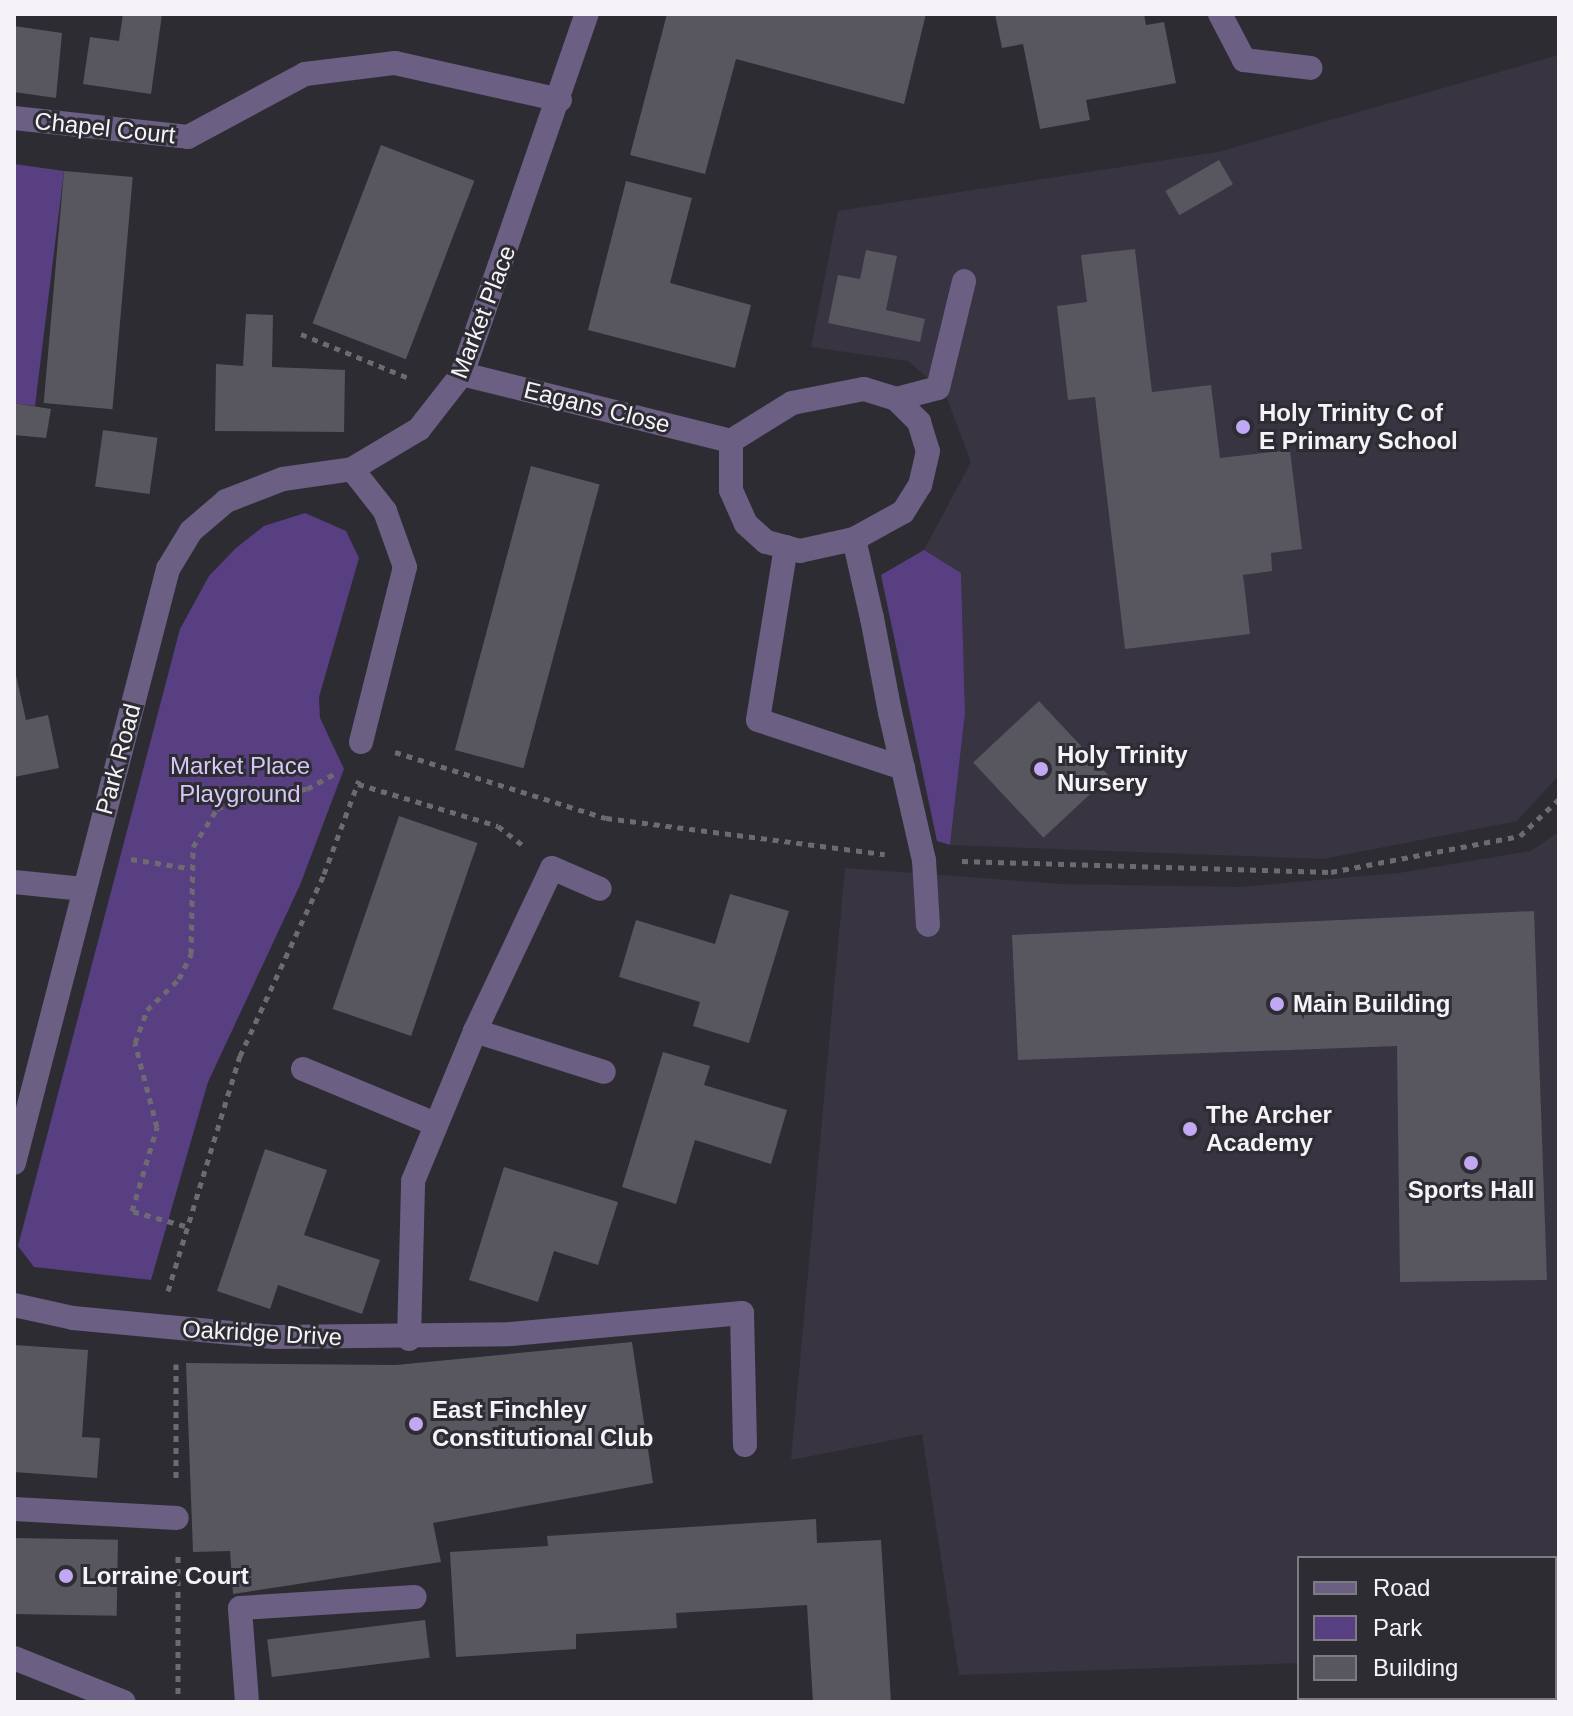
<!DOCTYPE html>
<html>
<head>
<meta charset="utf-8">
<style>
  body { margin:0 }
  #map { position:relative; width:1573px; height:1716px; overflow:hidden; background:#2e2c33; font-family:Arial,sans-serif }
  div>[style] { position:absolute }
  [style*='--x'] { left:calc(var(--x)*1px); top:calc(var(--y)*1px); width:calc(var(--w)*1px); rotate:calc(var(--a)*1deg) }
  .built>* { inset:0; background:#383442 }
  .green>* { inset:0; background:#573f82 }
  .building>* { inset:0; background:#58565e; transform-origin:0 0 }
  .path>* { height:5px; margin-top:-2.5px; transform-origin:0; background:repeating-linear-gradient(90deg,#6d6b71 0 6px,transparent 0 12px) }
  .lane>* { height:24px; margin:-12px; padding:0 12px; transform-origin:12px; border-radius:12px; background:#6b5f84 }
  .street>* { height:24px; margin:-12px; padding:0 12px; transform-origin:12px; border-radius:12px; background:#6b5f84 }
  .dots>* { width:22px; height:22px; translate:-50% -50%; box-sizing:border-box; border:4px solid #2e2c33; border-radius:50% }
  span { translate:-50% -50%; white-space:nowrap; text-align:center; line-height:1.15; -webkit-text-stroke:6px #2e2c33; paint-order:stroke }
  .street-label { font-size:24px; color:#f5f3f8 }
  .poi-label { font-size:24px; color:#f5f3f8; font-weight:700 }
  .left { translate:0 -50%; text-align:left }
  .park-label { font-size:24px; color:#d5c8f5 }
  .frame { position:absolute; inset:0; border:16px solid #f5f3f8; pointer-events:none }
  .legend { position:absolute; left:1297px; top:1556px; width:260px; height:144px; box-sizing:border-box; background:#2e2c33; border:2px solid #7e7c82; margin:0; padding:10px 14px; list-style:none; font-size:24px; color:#f5f3f8 }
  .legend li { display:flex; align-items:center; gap:16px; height:40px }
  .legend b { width:40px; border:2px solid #7e7c82 }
</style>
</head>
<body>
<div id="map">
  <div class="built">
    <div style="clip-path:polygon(1559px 55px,1559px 775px,1517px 821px,1323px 859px,950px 845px,965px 713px,961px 573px,924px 550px,971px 462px,945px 393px,908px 361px,811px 347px,838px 211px,1218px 152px)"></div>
    <div style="clip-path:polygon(1559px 832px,1559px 1655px,1555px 1558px,1299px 1558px,1299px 1663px,959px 1675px,922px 1434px,791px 1460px,845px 868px,1061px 884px,1240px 887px,1399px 873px,1531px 851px)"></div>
  </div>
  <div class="green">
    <div style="clip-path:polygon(14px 164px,64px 171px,35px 406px,14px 403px)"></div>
    <div style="clip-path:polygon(305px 513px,346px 531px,359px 558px,319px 697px,320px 718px,344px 769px,300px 885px,208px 1082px,151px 1280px,34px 1267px,18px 1246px,180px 629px,209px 576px,236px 548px,264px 526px)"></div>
    <div style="clip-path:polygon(924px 550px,961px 573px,965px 713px,950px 845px,937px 841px,881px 575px)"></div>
  </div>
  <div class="building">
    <div style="clip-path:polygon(123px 14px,162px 14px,151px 94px,83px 84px,90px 37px,119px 41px)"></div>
    <div style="clip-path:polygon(667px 14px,926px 14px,904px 104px,736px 59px,705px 174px,630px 155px)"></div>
    <div style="clip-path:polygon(995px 14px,1144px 14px,1146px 25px,1164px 22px,1176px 83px,1086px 100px,1090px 120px,1040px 129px,1023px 44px,1002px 48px)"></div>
    <div style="clip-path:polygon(14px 26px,62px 33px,56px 98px,14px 92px)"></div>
    <div style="left:381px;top:145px;width:100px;height:191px;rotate:21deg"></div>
    <div style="left:1219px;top:160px;width:28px;height:62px;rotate:60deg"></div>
    <div style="left:64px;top:171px;width:69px;height:233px;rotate:5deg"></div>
    <div style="clip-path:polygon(626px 181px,692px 198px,670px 283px,751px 305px,735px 368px,588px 330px)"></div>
    <div style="clip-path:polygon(1135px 249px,1152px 392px,1211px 385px,1220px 458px,1290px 450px,1302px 549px,1271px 553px,1272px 571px,1243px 575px,1250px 634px,1125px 649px,1095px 397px,1068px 400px,1057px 306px,1087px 302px,1081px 255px)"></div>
    <div style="clip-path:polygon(866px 250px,897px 256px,886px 310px,925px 319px,920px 342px,828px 323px,838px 275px,860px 279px)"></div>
    <div style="clip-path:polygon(246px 314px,273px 315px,272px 367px,345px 370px,344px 432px,215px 431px,216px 364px,243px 366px)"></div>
    <div style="clip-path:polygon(14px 403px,51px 409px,46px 438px,14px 435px)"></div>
    <div style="left:103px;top:430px;width:55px;height:57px;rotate:8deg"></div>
    <div style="left:531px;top:466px;width:71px;height:294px;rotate:15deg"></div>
    <div style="clip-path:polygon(15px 671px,26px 720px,48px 715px,59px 768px,14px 777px)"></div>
    <div style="left:1039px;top:701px;width:103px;height:90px;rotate:47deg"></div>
    <div style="left:399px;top:816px;width:83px;height:204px;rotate:19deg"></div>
    <div style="clip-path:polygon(730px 894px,789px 911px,749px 1043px,693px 1026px,700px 1002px,619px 977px,636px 920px,715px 944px)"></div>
    <div style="clip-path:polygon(1534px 911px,1547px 1280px,1400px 1282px,1397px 1046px,1018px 1060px,1012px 935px)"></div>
    <div style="clip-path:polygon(663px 1052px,710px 1066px,704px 1085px,787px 1110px,771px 1164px,695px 1140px,676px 1204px,622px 1187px)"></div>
    <div style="clip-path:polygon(265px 1149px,327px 1170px,304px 1235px,380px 1260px,362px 1314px,278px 1285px,270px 1309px,217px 1291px)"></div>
    <div style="clip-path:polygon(504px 1167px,618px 1202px,598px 1265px,554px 1251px,538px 1302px,469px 1280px)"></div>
    <div style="clip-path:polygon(632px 1342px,653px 1483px,433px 1523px,441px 1562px,233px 1594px,230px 1551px,193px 1552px,186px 1363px,396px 1365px)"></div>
    <div style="clip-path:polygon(14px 1345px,88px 1350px,82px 1437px,100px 1438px,97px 1478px,14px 1472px)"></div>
    <div style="clip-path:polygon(816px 1519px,817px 1543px,881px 1540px,891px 1702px,813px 1702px,807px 1605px,676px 1613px,677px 1628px,576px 1634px,576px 1649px,456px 1657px,450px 1552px,548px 1546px,547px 1536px)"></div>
    <div style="left:14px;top:1538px;width:104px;height:76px;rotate:1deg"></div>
    <div style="left:425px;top:1620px;width:38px;height:159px;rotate:83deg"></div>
  </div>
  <div class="path">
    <div style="--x:301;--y:334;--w:119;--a:22.2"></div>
    <div style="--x:395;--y:752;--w:221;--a:17.4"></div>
    <div style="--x:606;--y:818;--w:281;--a:7.4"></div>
    <div style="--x:358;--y:784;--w:146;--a:16.7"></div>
    <div style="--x:498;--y:826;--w:33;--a:38"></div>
    <div style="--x:131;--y:859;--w:58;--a:9"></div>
    <div style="--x:962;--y:861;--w:369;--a:1.7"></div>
    <div style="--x:1331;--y:872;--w:192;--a:-10.8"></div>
    <div style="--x:1520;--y:836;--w:54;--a:-43.5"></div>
    <div style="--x:185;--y:1226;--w:55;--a:-164.2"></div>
    <div style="--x:132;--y:1211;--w:88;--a:-73.4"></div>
    <div style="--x:157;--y:1127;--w:87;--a:-104.7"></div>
    <div style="--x:135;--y:1043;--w:35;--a:-70"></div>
    <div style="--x:147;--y:1010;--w:45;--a:-44.1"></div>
    <div style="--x:179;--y:979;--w:28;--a:-64"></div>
    <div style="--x:191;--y:954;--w:107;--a:-88.9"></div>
    <div style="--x:193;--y:847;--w:45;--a:-57.7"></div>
    <div style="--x:217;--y:809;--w:28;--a:-26"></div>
    <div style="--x:242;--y:797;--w:65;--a:-7"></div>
    <div style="--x:307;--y:789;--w:35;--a:-29"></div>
    <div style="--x:168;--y:1291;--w:246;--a:-73"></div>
    <div style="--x:240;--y:1056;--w:200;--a:-65.2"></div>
    <div style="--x:324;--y:874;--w:100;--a:-69.6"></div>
    <div style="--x:176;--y:1364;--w:118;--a:90"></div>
    <div style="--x:178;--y:1556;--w:146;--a:90"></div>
  </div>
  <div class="lane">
    <div style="--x:1220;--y:14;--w:52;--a:62.4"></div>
    <div style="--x:1244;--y:60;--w:67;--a:6.8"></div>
    <div style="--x:896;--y:399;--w:43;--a:-14.7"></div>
    <div style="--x:938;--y:388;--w:110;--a:-76.3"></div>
    <div style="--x:854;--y:539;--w:81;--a:77.2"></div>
    <div style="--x:786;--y:547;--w:175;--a:99.2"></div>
    <div style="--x:758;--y:720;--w:153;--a:18.3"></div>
    <div style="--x:890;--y:712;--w:152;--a:77.1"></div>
    <div style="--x:924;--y:860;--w:65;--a:86.5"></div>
    <div style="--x:475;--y:1031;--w:180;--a:-64.7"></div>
    <div style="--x:552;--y:868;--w:52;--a:23.6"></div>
    <div style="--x:303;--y:1069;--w:141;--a:22.6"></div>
    <div style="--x:511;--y:1334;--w:232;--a:-5.2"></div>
    <div style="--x:742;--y:1313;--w:132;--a:88.7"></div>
    <div style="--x:14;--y:1509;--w:163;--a:3.2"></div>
    <div style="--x:247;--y:1702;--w:94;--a:-94.3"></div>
    <div style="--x:240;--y:1608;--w:175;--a:-3.6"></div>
  </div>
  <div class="street">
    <div style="--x:14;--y:118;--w:175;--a:6.2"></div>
    <div style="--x:188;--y:137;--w:133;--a:-28.3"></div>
    <div style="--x:305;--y:74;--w:91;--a:-7"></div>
    <div style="--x:395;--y:63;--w:169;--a:12.6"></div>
    <div style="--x:462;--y:374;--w:277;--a:14"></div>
    <div style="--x:731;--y:441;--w:72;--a:-31.9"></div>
    <div style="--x:792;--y:403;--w:73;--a:-11"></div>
    <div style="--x:864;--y:389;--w:34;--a:17"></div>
    <div style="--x:896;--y:399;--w:33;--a:45"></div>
    <div style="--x:919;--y:422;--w:30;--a:73"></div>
    <div style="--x:928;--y:451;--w:35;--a:103"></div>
    <div style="--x:920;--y:485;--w:32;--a:122"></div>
    <div style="--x:903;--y:512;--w:56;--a:151.1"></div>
    <div style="--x:854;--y:539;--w:55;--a:167.5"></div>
    <div style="--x:800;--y:551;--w:35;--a:-165"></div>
    <div style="--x:766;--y:542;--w:27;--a:-138"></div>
    <div style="--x:746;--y:524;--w:37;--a:-114"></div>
    <div style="--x:731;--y:490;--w:49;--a:-90"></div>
    <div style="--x:872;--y:618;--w:96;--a:79.2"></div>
    <div style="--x:361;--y:742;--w:180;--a:-75.9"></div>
    <div style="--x:405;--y:567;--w:59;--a:-109.7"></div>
    <div style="--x:385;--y:511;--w:53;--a:-128.2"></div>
    <div style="--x:352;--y:469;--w:78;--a:-30.8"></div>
    <div style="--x:419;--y:429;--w:70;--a:-52"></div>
    <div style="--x:462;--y:374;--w:381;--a:-70.9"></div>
    <div style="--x:14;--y:882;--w:70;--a:5.7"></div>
    <div style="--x:14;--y:1163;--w:614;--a:-75.47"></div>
    <div style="--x:168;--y:569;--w:44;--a:-58.8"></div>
    <div style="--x:191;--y:531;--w:46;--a:-40.6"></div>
    <div style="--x:226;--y:501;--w:61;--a:-21.1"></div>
    <div style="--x:283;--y:479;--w:70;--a:-8.2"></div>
    <div style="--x:14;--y:1305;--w:60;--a:12.4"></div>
    <div style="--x:73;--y:1318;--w:203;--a:5.4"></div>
    <div style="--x:275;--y:1337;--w:236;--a:-0.7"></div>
    <div style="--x:409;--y:1339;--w:158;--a:-88.5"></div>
    <div style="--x:413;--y:1181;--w:162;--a:-67.5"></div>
    <div style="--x:475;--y:1031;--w:135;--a:17.6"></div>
    <div style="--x:14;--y:1658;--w:118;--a:21.8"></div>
  </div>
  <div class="dots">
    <div style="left:1243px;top:427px;background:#c0a8f3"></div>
    <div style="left:1041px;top:769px;background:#c0a8f3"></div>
    <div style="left:1277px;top:1004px;background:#c0a8f3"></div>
    <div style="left:1190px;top:1129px;background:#c0a8f3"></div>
    <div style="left:1471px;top:1163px;background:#c0a8f3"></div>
    <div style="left:416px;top:1424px;background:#c0a8f3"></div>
    <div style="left:66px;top:1576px;background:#c0a8f3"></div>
  </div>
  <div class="street-label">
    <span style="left:105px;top:128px;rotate:6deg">Chapel Court</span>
    <span style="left:483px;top:312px;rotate:-69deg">Market Place</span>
    <span style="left:597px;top:407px;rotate:14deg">Eagans Close</span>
    <span style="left:118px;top:759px;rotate:-75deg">Park Road</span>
    <span style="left:262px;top:1333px;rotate:3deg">Oakridge Drive</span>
  </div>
  <div class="poi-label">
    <span class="left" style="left:1259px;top:427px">Holy Trinity C of<br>E Primary School</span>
    <span class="left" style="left:1057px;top:769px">Holy Trinity<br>Nursery</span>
    <span class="left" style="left:1293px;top:1004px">Main Building</span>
    <span class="left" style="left:1206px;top:1129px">The Archer<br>Academy</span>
    <span style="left:1471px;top:1190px">Sports Hall</span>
    <span class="left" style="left:432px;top:1424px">East Finchley<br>Constitutional Club</span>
    <span class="left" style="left:82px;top:1576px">Lorraine Court</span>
  </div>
  <div class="park-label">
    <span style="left:240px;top:780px">Market Place<br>Playground</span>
  </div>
  <div class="frame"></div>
  <ul class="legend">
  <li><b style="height:10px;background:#6b5f84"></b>Road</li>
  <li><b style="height:22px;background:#573f82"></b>Park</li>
  <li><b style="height:22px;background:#58565e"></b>Building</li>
  </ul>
</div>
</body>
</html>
